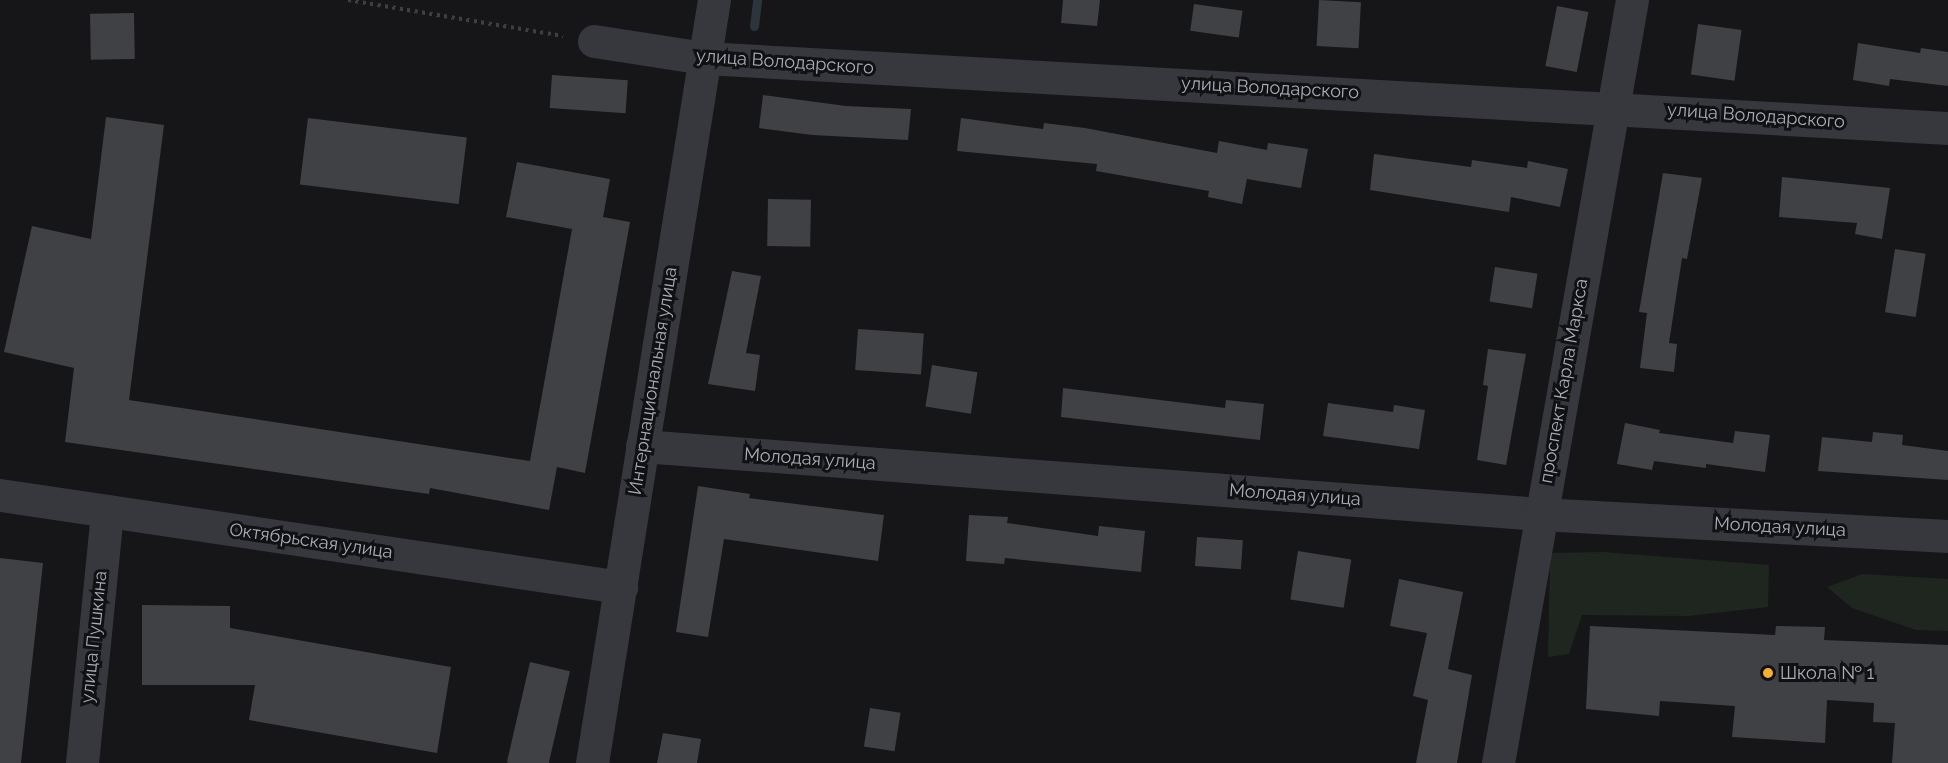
<!DOCTYPE html>
<html>
<head>
<meta charset="utf-8">
<style>
  body { margin:0 }
  #map { position:relative; width:1948px; height:763px; overflow:hidden; background:#161618; font-family:Raleway,sans-serif }
  div>[style] { position:absolute }
  [style*='--x'] { left:calc(var(--x)*1px); top:calc(var(--y)*1px); width:calc(var(--w)*1px); rotate:calc(var(--a)*1deg) }
  .green>* { inset:0; background:#1e261f }
  .stream>* { height:9px; margin:-4.5px; padding:0 4.5px; transform-origin:4.5px; border-radius:4.5px; background:#2c353c }
  .building>* { inset:0; background:#404145; transform-origin:0 0 }
  .path>* { height:4px; margin-top:-2px; transform-origin:0; background:repeating-linear-gradient(90deg,#3d3f44 0 3px,transparent 0 7.5px) }
  .street>* { height:33px; margin:-16.5px; padding:0 16.5px; transform-origin:16.5px; border-radius:16.5px; background:#37383d }
  .dots>* { width:16px; height:16px; translate:-50% -50%; box-sizing:border-box; border:3px solid #111113; border-radius:50% }
  span { translate:-50% -50%; white-space:nowrap; text-align:center; line-height:1.15; -webkit-text-stroke:6px #111113; paint-order:stroke }
  .street-label { font-size:18px; color:#a8adb8 }
  .poi-label { font-size:18px; color:#a8adb8 }
  .left { translate:0 -50%; text-align:left }
</style>
</head>
<body>
<div id="map">
  <div class="green">
    <div style="clip-path:polygon(1604px 552px,1769px 565px,1768px 607px,1688px 616px,1582px 615px,1569px 654px,1548px 657px,1550px 553px)"></div>
    <div style="clip-path:polygon(1862px 574px,1948px 579px,1948px 631px,1916px 630px,1852px 608px,1827px 587px)"></div>
  </div>
  <div class="stream">
    <div style="--x:754;--y:26;--w:26;--a:-83"></div>
  </div>
  <div class="building">
    <div style="clip-path:polygon(1063px 0,1100px 0,1097px 26px,1061px 23px)"></div>
    <div style="left:1319px;top:0;width:42px;height:46px;rotate:3deg"></div>
    <div style="left:1194px;top:4px;width:49px;height:27px;rotate:8deg"></div>
    <div style="left:1557px;top:6px;width:32px;height:61px;rotate:11deg"></div>
    <div style="left:134px;top:13px;width:46px;height:44px;rotate:89deg"></div>
    <div style="left:1698px;top:24px;width:44px;height:51px;rotate:8deg"></div>
    <div style="clip-path:polygon(1858px 43px,1920px 53px,1921px 48px,1948px 52px,1948px 86px,1890px 79px,1889px 86px,1853px 80px)"></div>
    <div style="left:552px;top:75px;width:76px;height:33px;rotate:4deg"></div>
    <div style="clip-path:polygon(763px 95px,846px 106px,911px 109px,908px 140px,812px 135px,759px 128px)"></div>
    <div style="clip-path:polygon(106px 117px,164px 125px,129px 400px,530px 461px,572px 229px,506px 217px,517px 162px,610px 179px,603px 217px,630px 222px,585px 473px,557px 467px,549px 510px,430px 488px,429px 494px,65px 442px,74px 368px,4px 352px,32px 226px,91px 239px)"></div>
    <div style="left:308px;top:118px;width:160px;height:67px;rotate:7deg"></div>
    <div style="clip-path:polygon(961px 118px,1043px 129px,1044px 123px,1085px 128px,1217px 153px,1219px 141px,1267px 150px,1268px 143px,1308px 149px,1301px 188px,1247px 179px,1242px 204px,1208px 197px,1209px 191px,1096px 171px,1097px 164px,957px 151px)"></div>
    <div style="clip-path:polygon(1374px 154px,1471px 167px,1472px 160px,1527px 168px,1528px 161px,1568px 169px,1560px 207px,1511px 197px,1509px 212px,1370px 190px)"></div>
    <div style="clip-path:polygon(1663px 173px,1702px 178px,1687px 259px,1682px 258px,1669px 343px,1677px 344px,1674px 372px,1640px 368px,1647px 313px,1639px 312px)"></div>
    <div style="clip-path:polygon(1782px 177px,1890px 188px,1882px 239px,1855px 234px,1857px 223px,1779px 217px)"></div>
    <div style="left:768px;top:199px;width:43px;height:47px;rotate:1deg"></div>
    <div style="left:1895px;top:249px;width:31px;height:64px;rotate:9deg"></div>
    <div style="left:1495px;top:267px;width:43px;height:35px;rotate:9deg"></div>
    <div style="clip-path:polygon(732px 271px,761px 276px,746px 353px,760px 355px,755px 391px,708px 384px)"></div>
    <div style="left:858px;top:329px;width:66px;height:41px;rotate:4deg"></div>
    <div style="clip-path:polygon(1488px 349px,1526px 354px,1506px 465px,1477px 460px,1488px 386px,1483px 385px)"></div>
    <div style="left:932px;top:365px;width:46px;height:42px;rotate:9deg"></div>
    <div style="clip-path:polygon(1063px 388px,1225px 408px,1226px 400px,1264px 404px,1260px 440px,1061px 417px)"></div>
    <div style="clip-path:polygon(1328px 403px,1393px 412px,1394px 405px,1425px 410px,1419px 449px,1323px 436px)"></div>
    <div style="clip-path:polygon(1625px 423px,1660px 430px,1659px 433px,1733px 443px,1735px 431px,1770px 435px,1765px 472px,1706px 464px,1706px 468px,1654px 461px,1652px 470px,1617px 464px)"></div>
    <div style="clip-path:polygon(1873px 432px,1903px 435px,1902px 445px,1948px 451px,1948px 480px,1818px 471px,1822px 437px,1872px 442px)"></div>
    <div style="clip-path:polygon(698px 486px,750px 494px,749px 498px,884px 515px,878px 561px,724px 539px,708px 637px,676px 632px)"></div>
    <div style="clip-path:polygon(969px 515px,1008px 517px,1007px 523px,1098px 536px,1099px 526px,1145px 531px,1141px 572px,1005px 558px,1004px 564px,966px 561px)"></div>
    <div style="left:1197px;top:537px;width:46px;height:29px;rotate:4deg"></div>
    <div style="left:1298px;top:551px;width:54px;height:49px;rotate:9deg"></div>
    <div style="clip-path:polygon(0 558px,43px 563px,21px 763px,0 763px)"></div>
    <div style="clip-path:polygon(1399px 579px,1463px 592px,1448px 669px,1472px 675px,1457px 763px,1416px 763px,1428px 700px,1413px 696px,1427px 633px,1390px 626px)"></div>
    <div style="clip-path:polygon(142px 605px,230px 606px,230px 628px,451px 667px,437px 753px,249px 720px,255px 685px,142px 685px)"></div>
    <div style="clip-path:polygon(1590px 626px,1775px 635px,1776px 626px,1825px 627px,1824px 640px,1948px 645px,1948px 763px,1892px 763px,1895px 723px,1873px 722px,1874px 703px,1827px 700px,1825px 743px,1732px 737px,1735px 706px,1660px 701px,1659px 716px,1586px 709px)"></div>
    <div style="left:530px;top:662px;width:41px;height:103px;rotate:13deg"></div>
    <div style="left:870px;top:708px;width:31px;height:39px;rotate:9deg"></div>
    <div style="clip-path:polygon(663px 733px,701px 739px,697px 763px,657px 763px)"></div>
  </div>
  <div class="path">
    <div style="--x:348;--y:0;--w:218;--a:9.5"></div>
  </div>
  <div class="street">
    <div style="--x:594;--y:41;--w:111;--a:8.8"></div>
    <div style="--x:704;--y:58;--w:1246;--a:3.22"></div>
    <div style="--x:642;--y:446;--w:901;--a:4.33"></div>
    <div style="--x:1540;--y:514;--w:409;--a:3.1"></div>
    <div style="--x:0;--y:495;--w:628;--a:8.43"></div>
    <div style="--x:82;--y:763;--w:253;--a:-84.3"></div>
    <div style="--x:592;--y:763;--w:773;--a:-80.92"></div>
    <div style="--x:1498;--y:763;--w:775;--a:-80.04"></div>
  </div>
  <div class="dots">
    <div style="left:1768px;top:673px;background:#f2b134"></div>
  </div>
  <div class="street-label">
    <span style="left:785px;top:62px;rotate:4deg">улица Володарского</span>
    <span style="left:1270px;top:88px;rotate:3deg">улица Володарского</span>
    <span style="left:1756px;top:116px;rotate:4deg">улица Володарского</span>
    <span style="left:653px;top:381px;rotate:-81deg">Интернациональная улица</span>
    <span style="left:1564px;top:381px;rotate:-80deg">проспект Карла Маркса</span>
    <span style="left:810px;top:459px;rotate:4deg">Молодая улица</span>
    <span style="left:1295px;top:495px;rotate:4deg">Молодая улица</span>
    <span style="left:1780px;top:527px;rotate:3deg">Молодая улица</span>
    <span style="left:311px;top:541px;rotate:8deg">Октябрьская улица</span>
    <span style="left:94px;top:637px;rotate:-84deg">улица Пушкина</span>
  </div>
  <div class="poi-label">
    <span class="left" style="left:1780px;top:673px">Школа № 1</span>
  </div>
</div>
</body>
</html>
